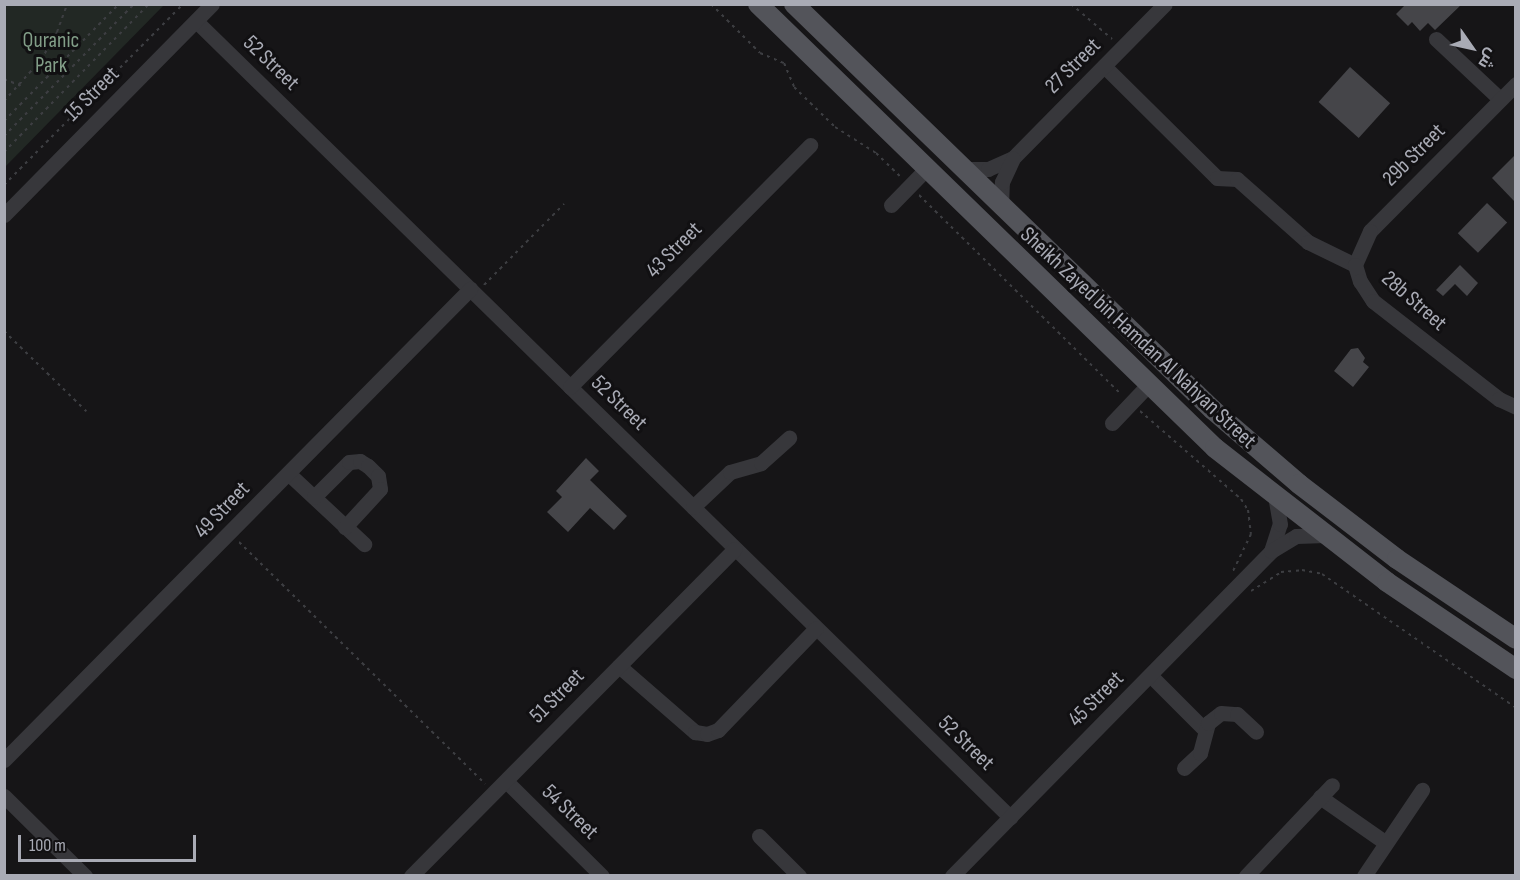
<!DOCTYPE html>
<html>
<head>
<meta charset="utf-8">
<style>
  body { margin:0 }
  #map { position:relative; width:1520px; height:880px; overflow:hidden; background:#161517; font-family:"Sofia Sans Condensed",Cairo,sans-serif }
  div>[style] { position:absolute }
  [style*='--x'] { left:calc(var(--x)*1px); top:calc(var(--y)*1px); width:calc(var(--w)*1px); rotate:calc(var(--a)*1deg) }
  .green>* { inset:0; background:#222824 }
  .building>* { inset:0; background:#454549; transform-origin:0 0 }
  .path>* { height:2px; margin-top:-1px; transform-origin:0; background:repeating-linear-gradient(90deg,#3d3e42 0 3px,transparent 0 7.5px) }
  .minor>* { height:15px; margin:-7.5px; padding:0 7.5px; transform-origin:7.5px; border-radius:7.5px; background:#37373b }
  .major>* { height:20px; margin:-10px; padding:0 10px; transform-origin:10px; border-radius:10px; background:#53545a }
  span { translate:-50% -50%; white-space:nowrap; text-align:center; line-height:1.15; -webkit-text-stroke:6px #111012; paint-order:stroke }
  .park-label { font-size:22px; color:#829e88 }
  .street-label { font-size:22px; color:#a9abb5 }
  .frame { position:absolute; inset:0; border:6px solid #a9abb5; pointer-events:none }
  .north { position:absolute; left:1442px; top:18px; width:60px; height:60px; -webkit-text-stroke:4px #111012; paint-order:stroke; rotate:124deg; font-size:16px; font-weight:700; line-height:24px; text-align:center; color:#a9abb5 }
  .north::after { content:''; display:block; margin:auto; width:21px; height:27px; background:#a9abb5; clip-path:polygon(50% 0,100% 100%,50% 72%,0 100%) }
  .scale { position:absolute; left:18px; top:835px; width:178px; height:27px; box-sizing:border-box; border:3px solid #a9abb5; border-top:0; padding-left:8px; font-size:18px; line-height:21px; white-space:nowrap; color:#a9abb5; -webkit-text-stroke:4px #111012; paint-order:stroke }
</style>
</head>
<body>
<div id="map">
  <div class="green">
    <div style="clip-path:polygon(5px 4px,164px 5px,5px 167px,4px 5px)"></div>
  </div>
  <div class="building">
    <div style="clip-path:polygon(1406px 4px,1462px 4px,1435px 30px,1428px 23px,1420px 31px,1412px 22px,1408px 26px,1396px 14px)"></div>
    <div style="left:1350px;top:67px;width:54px;height:47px;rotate:42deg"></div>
    <div style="clip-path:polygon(1515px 155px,1515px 202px,1492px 178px)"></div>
    <div style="left:1487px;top:203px;width:28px;height:42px;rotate:44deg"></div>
    <div style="clip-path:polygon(1460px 265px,1478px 283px,1467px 296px,1455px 284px,1443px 296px,1436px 290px)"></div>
    <div style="clip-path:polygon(1358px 348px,1365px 358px,1363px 362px,1369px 367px,1353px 387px,1334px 371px,1351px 349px)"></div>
    <div style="clip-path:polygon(586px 458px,599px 471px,590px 480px,627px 516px,614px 530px,590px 508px,568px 532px,547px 512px,562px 497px,556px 491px)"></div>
  </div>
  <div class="path">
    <div style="--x:711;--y:4;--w:69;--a:45"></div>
    <div style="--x:760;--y:53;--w:26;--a:23"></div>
    <div style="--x:784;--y:63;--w:26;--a:67"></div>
    <div style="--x:794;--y:87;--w:57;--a:44.3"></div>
    <div style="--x:835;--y:127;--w:49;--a:32.4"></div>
    <div style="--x:876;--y:153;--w:33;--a:44"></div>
    <div style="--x:1071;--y:4;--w:54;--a:40.5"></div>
    <div style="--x:4;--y:79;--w:18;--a:22"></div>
    <div style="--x:4;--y:101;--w:55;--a:-47.9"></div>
    <div style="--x:41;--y:60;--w:32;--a:-60"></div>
    <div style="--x:57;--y:32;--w:30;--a:-70"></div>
    <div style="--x:4;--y:121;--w:164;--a:-45.5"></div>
    <div style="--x:4;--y:136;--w:185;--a:-45.4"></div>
    <div style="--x:4;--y:152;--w:207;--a:-45.6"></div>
    <div style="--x:4;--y:185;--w:255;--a:-45.3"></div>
    <div style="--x:919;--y:195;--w:285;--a:44.6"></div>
    <div style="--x:484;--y:285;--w:114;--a:-45.4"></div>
    <div style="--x:4;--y:331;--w:115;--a:44.3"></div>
    <div style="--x:1140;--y:411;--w:134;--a:41.1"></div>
    <div style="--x:1241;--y:499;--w:13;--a:58"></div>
    <div style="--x:1248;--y:510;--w:24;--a:83"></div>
    <div style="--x:1251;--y:534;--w:41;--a:115.9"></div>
    <div style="--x:239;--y:542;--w:345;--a:44.5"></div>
    <div style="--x:1251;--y:591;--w:36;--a:-32"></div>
    <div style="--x:1281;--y:572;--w:21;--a:-5"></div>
    <div style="--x:1302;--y:570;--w:20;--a:11"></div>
    <div style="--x:1322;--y:574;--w:236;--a:34.6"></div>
  </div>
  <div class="minor">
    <div style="--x:196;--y:21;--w:1139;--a:44.36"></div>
    <div style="--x:1436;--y:39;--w:88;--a:43.2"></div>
    <div style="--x:1104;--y:66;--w:159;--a:44.7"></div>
    <div style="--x:1217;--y:178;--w:20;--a:3"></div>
    <div style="--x:1237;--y:179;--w:95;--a:41.6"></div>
    <div style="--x:1308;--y:242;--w:52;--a:26.1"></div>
    <div style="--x:1516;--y:84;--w:207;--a:134.8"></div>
    <div style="--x:1370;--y:231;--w:37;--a:114"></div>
    <div style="--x:1355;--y:265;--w:17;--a:73"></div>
    <div style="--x:1360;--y:281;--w:24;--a:57"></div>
    <div style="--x:1373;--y:301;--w:160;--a:37.9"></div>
    <div style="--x:1499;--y:399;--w:19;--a:25"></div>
    <div style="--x:962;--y:169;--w:26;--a:0"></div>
    <div style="--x:988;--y:169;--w:27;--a:-24"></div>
    <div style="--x:1013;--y:158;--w:216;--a:-45.4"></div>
    <div style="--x:891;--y:205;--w:50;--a:-45.8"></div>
    <div style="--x:1001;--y:208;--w:26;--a:-88"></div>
    <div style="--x:1002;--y:182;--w:26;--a:-65"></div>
    <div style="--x:4;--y:215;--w:296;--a:-45.4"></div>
    <div style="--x:570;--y:387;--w:341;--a:-45.2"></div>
    <div style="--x:1112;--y:423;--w:52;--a:-46.5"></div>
    <div style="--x:289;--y:474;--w:103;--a:43"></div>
    <div style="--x:314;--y:497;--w:49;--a:-45"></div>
    <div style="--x:349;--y:462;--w:11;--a:-5"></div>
    <div style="--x:360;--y:461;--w:9;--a:32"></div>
    <div style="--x:368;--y:466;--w:14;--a:45"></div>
    <div style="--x:378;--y:476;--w:13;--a:81"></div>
    <div style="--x:380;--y:489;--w:52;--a:132.6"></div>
    <div style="--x:693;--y:507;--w:51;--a:-43.4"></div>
    <div style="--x:730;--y:472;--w:32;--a:-16"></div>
    <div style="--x:761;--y:463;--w:38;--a:-42"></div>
    <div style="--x:1271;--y:551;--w:28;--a:-72"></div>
    <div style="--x:1280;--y:524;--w:29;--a:-100"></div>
    <div style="--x:619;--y:666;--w:101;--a:41"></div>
    <div style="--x:695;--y:732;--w:12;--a:9"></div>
    <div style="--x:707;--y:734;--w:12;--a:-20"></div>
    <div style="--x:718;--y:730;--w:141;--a:-46.1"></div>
    <div style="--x:1151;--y:676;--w:76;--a:45"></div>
    <div style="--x:4;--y:760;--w:663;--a:-45.31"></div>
    <div style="--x:1184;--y:768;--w:22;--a:-43"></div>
    <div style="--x:1200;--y:753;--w:31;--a:-75"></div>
    <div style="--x:1208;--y:723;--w:16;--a:-38"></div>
    <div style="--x:1221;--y:713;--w:16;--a:4"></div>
    <div style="--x:1237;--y:714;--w:26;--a:43"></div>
    <div style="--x:506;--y:781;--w:135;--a:44.7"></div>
    <div style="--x:4;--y:796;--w:114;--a:44.6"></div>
    <div style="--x:1320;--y:797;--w:80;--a:34.9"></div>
    <div style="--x:759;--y:836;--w:57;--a:45"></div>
    <div style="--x:411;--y:876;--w:460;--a:-45.3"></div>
    <div style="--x:952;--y:876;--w:455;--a:-45.5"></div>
    <div style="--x:1271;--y:551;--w:29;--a:-31"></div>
    <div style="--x:1296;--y:536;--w:30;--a:-2"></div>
    <div style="--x:1246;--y:876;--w:125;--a:-46.6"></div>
    <div style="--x:1364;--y:876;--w:104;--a:-56"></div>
  </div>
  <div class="major">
    <div style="--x:758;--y:4;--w:637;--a:44.17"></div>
    <div style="--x:1215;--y:448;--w:218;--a:37.9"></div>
    <div style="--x:1387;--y:582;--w:156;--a:34"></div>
    <div style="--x:794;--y:4;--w:583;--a:44.1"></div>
    <div style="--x:1213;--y:410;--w:113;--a:40.7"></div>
    <div style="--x:1299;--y:484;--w:123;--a:37.4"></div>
    <div style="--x:1397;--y:559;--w:143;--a:33.9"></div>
  </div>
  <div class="park-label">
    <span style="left:51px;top:53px">Quranic<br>Park</span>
  </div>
  <div class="street-label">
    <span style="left:271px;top:63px;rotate:44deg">52 Street</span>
    <span style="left:1073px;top:66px;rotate:-45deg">27 Street</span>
    <span style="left:92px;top:94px;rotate:-45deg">15 Street</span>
    <span style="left:1414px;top:155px;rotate:-45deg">29b Street</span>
    <span style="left:674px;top:250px;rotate:-45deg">43 Street</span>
    <span style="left:1414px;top:301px;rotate:41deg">28b Street</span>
    <span style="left:1138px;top:338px;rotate:43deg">Sheikh Zayed bin Hamdan Al Nahyan Street</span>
    <span style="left:619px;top:403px;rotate:44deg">52 Street</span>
    <span style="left:222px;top:510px;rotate:-46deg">49 Street</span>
    <span style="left:557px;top:696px;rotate:-45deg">51 Street</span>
    <span style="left:1096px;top:699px;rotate:-45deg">45 Street</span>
    <span style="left:966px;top:743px;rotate:44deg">52 Street</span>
    <span style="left:570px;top:812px;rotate:44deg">54 Street</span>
  </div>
  <div class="frame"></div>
  <div class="north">ش</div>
  <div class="scale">100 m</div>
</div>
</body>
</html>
